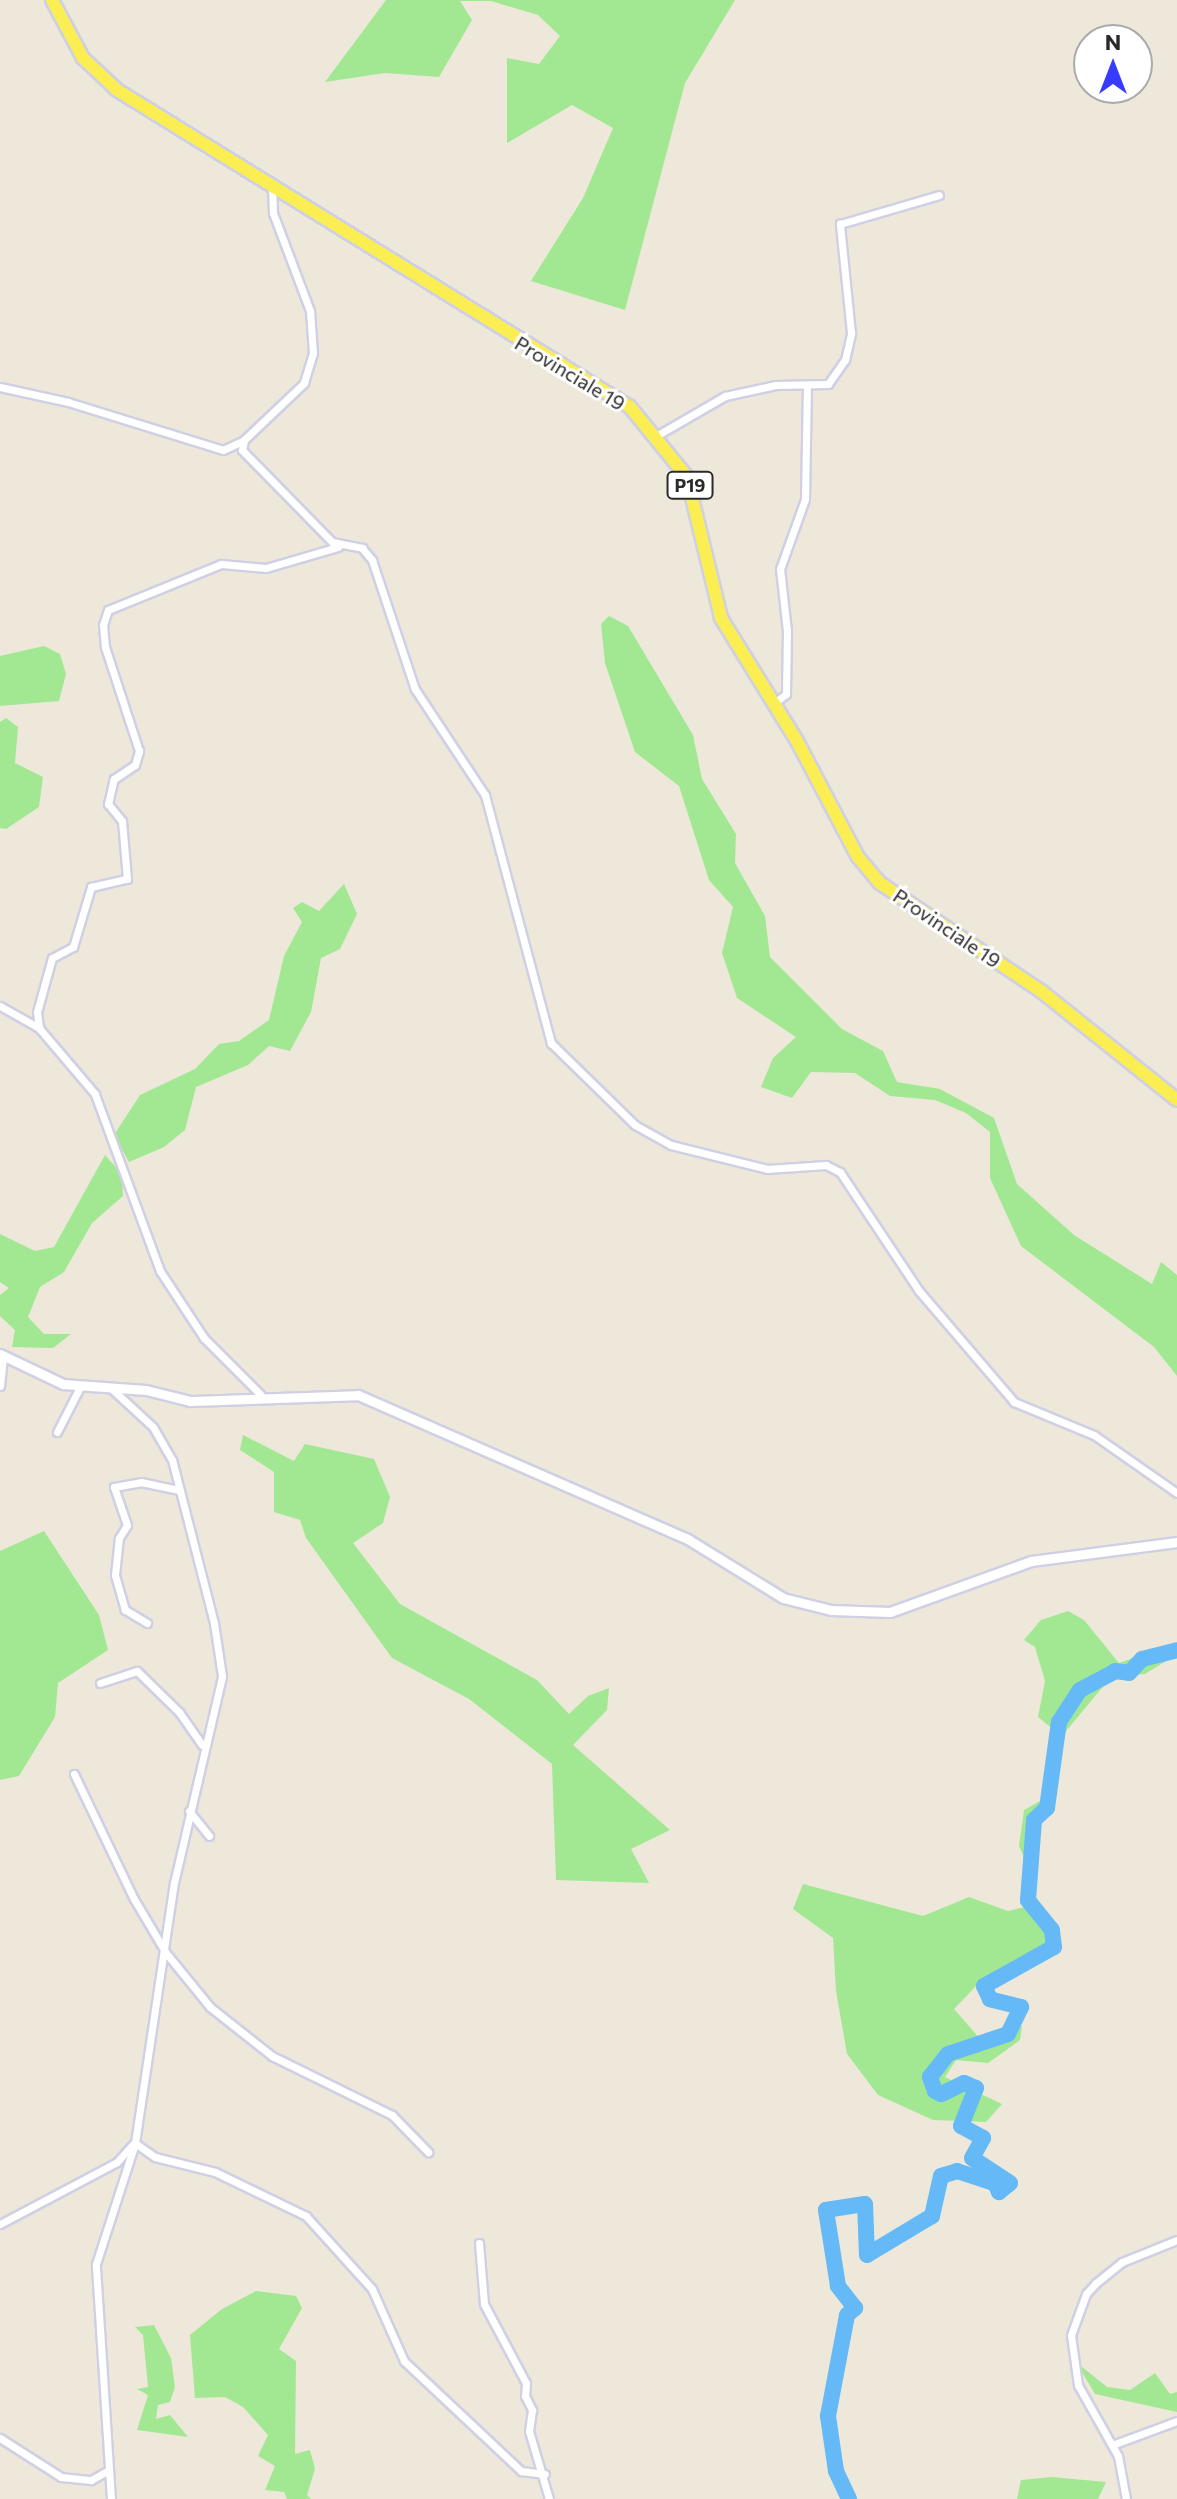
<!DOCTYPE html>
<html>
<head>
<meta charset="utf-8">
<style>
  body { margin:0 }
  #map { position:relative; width:1177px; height:2499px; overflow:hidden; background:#ede8da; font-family:Commissioner,sans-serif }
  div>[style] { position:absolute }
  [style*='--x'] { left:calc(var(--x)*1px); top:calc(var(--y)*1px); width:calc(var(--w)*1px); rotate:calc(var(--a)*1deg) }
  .green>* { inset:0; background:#a2e893 }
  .river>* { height:16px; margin:-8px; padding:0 8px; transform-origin:8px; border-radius:8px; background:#65b9f7 }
  .roads { filter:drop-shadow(2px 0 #d0d0e4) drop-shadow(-2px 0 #d0d0e4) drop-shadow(0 2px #d0d0e4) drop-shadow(0 -2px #d0d0e4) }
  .minor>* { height:7px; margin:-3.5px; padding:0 3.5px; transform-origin:3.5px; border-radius:3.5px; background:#fff }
  .tertiary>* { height:9px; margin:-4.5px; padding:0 4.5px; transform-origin:4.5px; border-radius:4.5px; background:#fff }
  .primary>* { height:12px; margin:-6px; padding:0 6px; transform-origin:6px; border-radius:6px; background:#fbee52 }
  span { translate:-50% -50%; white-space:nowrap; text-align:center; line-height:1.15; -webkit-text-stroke:6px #fff; paint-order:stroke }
  .shield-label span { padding:2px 6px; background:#fff; border:2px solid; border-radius:6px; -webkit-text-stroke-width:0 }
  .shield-label { font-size:18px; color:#2a2a2a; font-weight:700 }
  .street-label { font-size:20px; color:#2a2a2a }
  .north { position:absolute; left:1073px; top:24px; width:80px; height:80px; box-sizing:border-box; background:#fff; border:2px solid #aaa; border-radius:50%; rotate:0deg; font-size:22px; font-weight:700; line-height:32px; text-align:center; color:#2a2a2a }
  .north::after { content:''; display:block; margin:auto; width:28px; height:36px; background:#363bff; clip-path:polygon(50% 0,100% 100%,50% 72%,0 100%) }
</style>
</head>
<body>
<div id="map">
  <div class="green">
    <div style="clip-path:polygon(386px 0,735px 0,685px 83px,625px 310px,531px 281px,583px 198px,613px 128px,572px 105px,507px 143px,507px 58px,539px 64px,560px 36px,538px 15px,491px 1px,460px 1px,472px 20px,439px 77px,385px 73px,325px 82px)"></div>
    <div style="clip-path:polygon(609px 616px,628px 626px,693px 735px,702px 779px,736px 834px,735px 863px,765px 916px,770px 957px,842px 1029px,883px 1051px,897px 1082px,940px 1089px,994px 1118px,1017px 1184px,1074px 1235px,1152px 1284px,1161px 1262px,1177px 1275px,1177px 1376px,1154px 1347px,1021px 1246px,990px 1178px,990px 1132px,966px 1113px,935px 1100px,890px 1096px,855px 1073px,811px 1072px,792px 1098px,761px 1087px,773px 1058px,796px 1037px,737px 998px,722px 953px,733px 907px,709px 880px,679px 786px,635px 752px,605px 663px,601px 624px)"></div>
    <div style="clip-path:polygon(44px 646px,60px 654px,66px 674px,59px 701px,0 706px,0 656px)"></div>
    <div style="clip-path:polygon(6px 718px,18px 727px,15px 763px,43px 777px,39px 807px,6px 829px,0 828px,0 722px)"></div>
    <div style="clip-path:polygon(344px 884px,357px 914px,340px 949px,321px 958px,311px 1012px,290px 1051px,269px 1046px,248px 1065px,196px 1087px,185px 1130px,164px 1147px,129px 1162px,114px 1135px,140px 1095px,195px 1069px,219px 1044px,239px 1041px,269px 1020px,284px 956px,302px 922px,293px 908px,302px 902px,319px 911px)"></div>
    <div style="clip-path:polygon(105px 1155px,122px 1174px,123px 1196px,92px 1223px,64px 1272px,40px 1287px,28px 1317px,44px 1334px,71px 1334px,53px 1348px,12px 1347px,15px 1330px,0 1316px,0 1295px,9px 1288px,0 1282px,0 1234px,35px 1251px,54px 1247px)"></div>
    <div style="clip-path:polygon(243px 1435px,294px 1461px,305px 1444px,374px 1459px,390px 1497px,383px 1523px,353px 1543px,400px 1604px,537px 1680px,569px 1714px,588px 1696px,609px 1688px,607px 1710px,573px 1745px,670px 1830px,631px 1849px,649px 1883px,556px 1880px,552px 1764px,469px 1699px,392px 1658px,306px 1538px,300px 1520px,274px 1512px,274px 1472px,240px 1450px)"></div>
    <div style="clip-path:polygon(44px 1531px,99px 1615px,108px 1650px,58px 1683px,55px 1717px,19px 1776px,0 1780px,0 1551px)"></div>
    <div style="clip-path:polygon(1068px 1611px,1084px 1620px,1119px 1663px,1167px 1646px,1166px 1661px,1145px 1674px,1111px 1677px,1066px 1731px,1042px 1809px,1030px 1814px,1030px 1831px,1039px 1835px,1036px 1853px,1023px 1855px,1019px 1846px,1024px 1810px,1042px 1800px,1054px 1730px,1038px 1717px,1045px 1681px,1035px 1647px,1024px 1640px,1041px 1620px)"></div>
    <div style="clip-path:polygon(803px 1884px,923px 1916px,969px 1897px,1008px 1911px,1025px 1907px,1048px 1932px,1046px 1946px,977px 1985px,954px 2009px,981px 2040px,1022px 2026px,1020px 2040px,988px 2063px,956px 2060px,945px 2077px,1002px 2104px,986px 2122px,933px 2120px,878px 2095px,847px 2054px,836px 1991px,833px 1938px,793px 1909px)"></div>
    <div style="clip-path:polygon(256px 2291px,296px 2296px,302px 2308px,279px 2349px,296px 2361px,295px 2454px,310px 2450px,315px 2469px,307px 2495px,311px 2499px,287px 2499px,284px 2492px,265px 2490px,275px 2466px,258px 2456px,268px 2435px,243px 2407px,225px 2397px,195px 2398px,190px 2335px,222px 2309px)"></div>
    <div style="clip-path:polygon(154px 2325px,171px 2358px,175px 2387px,170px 2402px,158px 2405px,156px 2419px,170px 2415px,188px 2437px,137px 2430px,148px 2395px,137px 2389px,148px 2387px,143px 2335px,135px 2327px)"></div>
    <div style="clip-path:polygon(1076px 2362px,1107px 2387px,1130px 2390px,1155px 2373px,1170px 2394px,1177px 2392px,1177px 2412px,1095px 2394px)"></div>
    <div style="clip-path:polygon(1052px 2477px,1095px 2481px,1106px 2482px,1098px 2499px,1017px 2499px,1021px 2480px)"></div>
  </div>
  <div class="river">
    <div style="--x:849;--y:2499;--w:31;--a:-115"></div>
    <div style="--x:836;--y:2471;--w:56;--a:-98.3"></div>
    <div style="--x:828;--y:2416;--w:103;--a:-79.3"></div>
    <div style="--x:847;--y:2315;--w:11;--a:-41"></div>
    <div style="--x:855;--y:2308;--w:28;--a:-128"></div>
    <div style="--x:838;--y:2286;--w:77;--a:-99"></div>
    <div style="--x:826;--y:2210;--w:39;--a:-9"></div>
    <div style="--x:865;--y:2204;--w:51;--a:87.8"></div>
    <div style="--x:867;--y:2255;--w:76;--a:-31"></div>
    <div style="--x:932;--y:2216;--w:41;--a:-77.3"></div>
    <div style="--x:941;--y:2176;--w:17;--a:-17"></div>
    <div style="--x:957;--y:2171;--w:40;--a:18"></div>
    <div style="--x:995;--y:2183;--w:10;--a:66"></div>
    <div style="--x:999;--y:2192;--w:14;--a:-39"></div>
    <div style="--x:1010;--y:2183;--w:45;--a:-146.7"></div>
    <div style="--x:972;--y:2158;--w:23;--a:-61"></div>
    <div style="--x:983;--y:2138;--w:25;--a:-151"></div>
    <div style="--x:961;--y:2126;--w:41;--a:-68.5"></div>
    <div style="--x:976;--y:2088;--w:13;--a:-157"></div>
    <div style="--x:964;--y:2083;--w:25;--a:154"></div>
    <div style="--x:941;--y:2094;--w:7;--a:-153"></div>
    <div style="--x:935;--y:2091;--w:15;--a:-110"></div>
    <div style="--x:930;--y:2077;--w:29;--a:-52"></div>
    <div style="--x:948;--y:2054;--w:63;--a:-18.4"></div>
    <div style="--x:1008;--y:2034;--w:30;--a:-64"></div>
    <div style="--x:1021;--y:2007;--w:32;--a:-166"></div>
    <div style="--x:990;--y:1999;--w:14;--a:-115"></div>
    <div style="--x:984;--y:1986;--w:80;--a:-29.1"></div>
    <div style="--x:1054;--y:1947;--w:17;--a:-97"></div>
    <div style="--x:1052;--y:1930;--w:38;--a:-129"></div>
    <div style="--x:1028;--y:1900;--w:80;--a:-85.7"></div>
    <div style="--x:1034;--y:1820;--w:18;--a:-43"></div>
    <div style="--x:1047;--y:1808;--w:87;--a:-82.1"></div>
    <div style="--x:1059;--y:1722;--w:38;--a:-57"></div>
    <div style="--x:1080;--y:1690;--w:40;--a:-28"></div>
    <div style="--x:1115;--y:1671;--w:14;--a:8"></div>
    <div style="--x:1129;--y:1673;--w:19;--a:-47"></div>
    <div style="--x:1142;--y:1659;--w:36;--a:-14"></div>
  </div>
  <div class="roads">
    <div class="minor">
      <div style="--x:272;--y:185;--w:28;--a:88"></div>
      <div style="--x:273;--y:213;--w:105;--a:69.3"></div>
      <div style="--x:310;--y:311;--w:42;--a:85.9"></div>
      <div style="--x:313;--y:353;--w:31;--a:107"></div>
      <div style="--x:304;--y:383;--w:83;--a:136.5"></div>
      <div style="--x:244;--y:440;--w:10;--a:101"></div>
      <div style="--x:242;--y:450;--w:129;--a:45.6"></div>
      <div style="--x:332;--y:542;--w:31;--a:11"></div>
      <div style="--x:362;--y:548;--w:16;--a:50"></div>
      <div style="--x:372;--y:560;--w:136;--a:71.6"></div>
      <div style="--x:415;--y:689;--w:127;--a:56.6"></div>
      <div style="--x:485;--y:795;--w:257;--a:75.1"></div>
      <div style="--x:551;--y:1043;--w:117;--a:44.3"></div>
      <div style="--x:635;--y:1125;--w:41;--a:29.1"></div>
      <div style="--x:671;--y:1145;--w:99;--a:14"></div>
      <div style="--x:767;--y:1169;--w:59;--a:-3.9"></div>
      <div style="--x:826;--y:1165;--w:16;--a:27"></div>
      <div style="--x:840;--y:1172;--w:143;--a:56.4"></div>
      <div style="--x:919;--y:1291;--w:146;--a:49.4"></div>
      <div style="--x:1014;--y:1402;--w:87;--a:22.4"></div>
      <div style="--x:1094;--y:1435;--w:101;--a:34.9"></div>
      <div style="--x:0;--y:387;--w:70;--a:12.4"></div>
      <div style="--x:68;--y:402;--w:162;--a:17.2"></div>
      <div style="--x:223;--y:450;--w:21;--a:-25"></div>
      <div style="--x:656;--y:436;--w:80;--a:-30.1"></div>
      <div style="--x:725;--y:396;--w:52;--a:-12.2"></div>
      <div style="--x:776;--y:385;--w:52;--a:-1.1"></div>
      <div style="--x:828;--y:384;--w:29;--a:-55"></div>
      <div style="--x:845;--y:360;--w:28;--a:-77"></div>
      <div style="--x:851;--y:333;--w:110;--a:-95.8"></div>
      <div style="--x:840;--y:224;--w:103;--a:-16.3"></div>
      <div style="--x:774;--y:703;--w:15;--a:-37"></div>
      <div style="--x:786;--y:694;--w:63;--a:-89.1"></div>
      <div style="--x:787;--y:631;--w:62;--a:-96.4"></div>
      <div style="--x:780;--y:569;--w:74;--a:-70.3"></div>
      <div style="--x:805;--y:499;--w:113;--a:-89"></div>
      <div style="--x:0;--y:1006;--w:45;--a:29.4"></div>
      <div style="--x:0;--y:1386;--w:30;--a:-84"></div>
      <div style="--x:261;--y:1395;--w:81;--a:-135"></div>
      <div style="--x:204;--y:1338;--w:80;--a:-123.3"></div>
      <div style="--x:160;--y:1271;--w:189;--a:-110.2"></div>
      <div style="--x:95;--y:1094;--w:87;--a:-130.3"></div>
      <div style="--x:39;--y:1028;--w:16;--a:-97"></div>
      <div style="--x:37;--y:1012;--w:56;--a:-74.5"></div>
      <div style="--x:52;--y:958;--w:24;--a:-28"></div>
      <div style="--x:73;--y:947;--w:63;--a:-73.3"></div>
      <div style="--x:91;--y:887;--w:37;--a:-13"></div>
      <div style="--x:127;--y:879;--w:58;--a:-94.9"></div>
      <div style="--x:122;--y:821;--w:22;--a:-129"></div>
      <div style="--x:108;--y:804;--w:26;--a:-77"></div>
      <div style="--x:114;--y:779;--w:25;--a:-34"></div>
      <div style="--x:135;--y:765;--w:15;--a:-74"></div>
      <div style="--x:139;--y:751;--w:109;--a:-108.1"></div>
      <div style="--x:105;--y:647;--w:22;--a:-95"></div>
      <div style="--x:103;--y:625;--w:16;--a:-72"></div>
      <div style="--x:108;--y:610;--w:122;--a:-22.2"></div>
      <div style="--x:221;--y:564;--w:45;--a:5.1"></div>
      <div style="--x:266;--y:568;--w:75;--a:-16.3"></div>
      <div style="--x:57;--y:1432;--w:51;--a:-62.9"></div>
      <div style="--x:147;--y:1623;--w:26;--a:-149"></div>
      <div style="--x:125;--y:1610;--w:36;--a:-106"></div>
      <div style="--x:115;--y:1575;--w:37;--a:-84"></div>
      <div style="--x:119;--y:1538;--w:15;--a:-58"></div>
      <div style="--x:127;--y:1525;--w:40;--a:-108.9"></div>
      <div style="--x:114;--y:1487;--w:27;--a:-10"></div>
      <div style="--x:141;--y:1482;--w:38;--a:12"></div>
      <div style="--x:100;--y:1683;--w:39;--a:-18"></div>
      <div style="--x:137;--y:1671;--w:59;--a:44.3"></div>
      <div style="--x:179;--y:1712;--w:40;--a:55.1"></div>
      <div style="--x:74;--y:1774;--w:139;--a:64.4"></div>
      <div style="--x:134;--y:1899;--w:63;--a:59.3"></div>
      <div style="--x:166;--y:1953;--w:70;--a:50.8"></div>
      <div style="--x:210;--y:2007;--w:79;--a:38.3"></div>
      <div style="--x:272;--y:2056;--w:134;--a:26.2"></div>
      <div style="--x:392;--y:2115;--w:52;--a:45.8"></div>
      <div style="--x:189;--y:1811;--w:32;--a:51"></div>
      <div style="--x:135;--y:2143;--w:24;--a:35"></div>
      <div style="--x:155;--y:2157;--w:62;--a:14"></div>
      <div style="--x:215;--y:2172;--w:101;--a:25.8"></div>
      <div style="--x:306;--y:2216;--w:98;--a:47.9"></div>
      <div style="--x:372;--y:2289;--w:79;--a:66"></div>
      <div style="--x:404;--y:2361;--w:161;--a:43.2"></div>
      <div style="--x:521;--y:2471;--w:24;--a:7"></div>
      <div style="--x:0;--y:2224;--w:132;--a:-27.9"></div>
      <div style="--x:117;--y:2162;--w:24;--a:-48"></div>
      <div style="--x:479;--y:2243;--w:61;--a:85.3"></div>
      <div style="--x:484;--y:2304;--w:89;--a:62"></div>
      <div style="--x:526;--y:2383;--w:13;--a:94"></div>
      <div style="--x:525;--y:2396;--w:16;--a:63"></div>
      <div style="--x:532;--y:2410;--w:21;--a:98"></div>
      <div style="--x:529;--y:2431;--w:71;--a:73.6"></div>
      <div style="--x:0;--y:2438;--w:72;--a:32.6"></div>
      <div style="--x:61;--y:2477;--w:30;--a:6"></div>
      <div style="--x:91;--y:2480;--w:18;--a:-29"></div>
      <div style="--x:1112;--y:2445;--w:69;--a:-20.3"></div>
      <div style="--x:111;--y:2499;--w:235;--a:-93.7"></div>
      <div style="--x:96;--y:2264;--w:127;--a:-72.1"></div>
      <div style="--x:135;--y:2143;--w:263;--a:-81.5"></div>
      <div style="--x:174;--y:1883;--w:212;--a:-76.9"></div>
      <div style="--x:222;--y:1676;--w:54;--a:-98.6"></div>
      <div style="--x:214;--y:1623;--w:168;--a:-104.4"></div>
      <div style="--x:172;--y:1460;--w:38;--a:-120"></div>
      <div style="--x:153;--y:1427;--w:54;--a:-137.2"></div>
      <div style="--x:1126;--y:2499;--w:44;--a:-100.5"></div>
      <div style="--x:1118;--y:2456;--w:81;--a:-119.4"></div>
      <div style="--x:1078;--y:2385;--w:50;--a:-98"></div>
      <div style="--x:1071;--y:2335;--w:44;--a:-69.9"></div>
      <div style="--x:1086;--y:2294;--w:15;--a:-48"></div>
      <div style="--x:1096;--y:2283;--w:33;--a:-39"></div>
      <div style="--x:1122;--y:2262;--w:59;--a:-21.8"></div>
    </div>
    <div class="tertiary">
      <div style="--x:0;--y:1354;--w:70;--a:25.5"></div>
      <div style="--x:63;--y:1384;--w:83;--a:4.1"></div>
      <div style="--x:146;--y:1390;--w:45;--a:14"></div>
      <div style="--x:190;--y:1401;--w:168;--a:-2"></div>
      <div style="--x:358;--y:1395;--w:358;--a:23.6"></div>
      <div style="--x:686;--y:1538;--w:114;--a:31.7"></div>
      <div style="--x:783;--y:1598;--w:49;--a:14"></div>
      <div style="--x:831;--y:1610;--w:59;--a:1.9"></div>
      <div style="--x:890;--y:1612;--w:150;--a:-19.9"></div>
      <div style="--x:1031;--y:1561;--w:147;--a:-7.4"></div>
    </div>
    <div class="primary">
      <div style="--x:52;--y:0;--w:66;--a:61.9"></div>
      <div style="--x:83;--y:58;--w:47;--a:43.3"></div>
      <div style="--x:117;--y:90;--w:603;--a:31.71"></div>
      <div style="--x:630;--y:407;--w:90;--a:50.8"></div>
      <div style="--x:687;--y:477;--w:145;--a:76.4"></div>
      <div style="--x:721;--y:618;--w:145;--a:58.3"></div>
      <div style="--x:797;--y:741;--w:131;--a:62.3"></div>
      <div style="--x:858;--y:857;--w:34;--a:50"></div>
      <div style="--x:880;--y:883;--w:194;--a:33.9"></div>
      <div style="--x:1041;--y:991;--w:174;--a:38.7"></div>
    </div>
  </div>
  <div class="shield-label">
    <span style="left:690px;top:485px">P19</span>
  </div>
  <div class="street-label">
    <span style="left:570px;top:373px;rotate:31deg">Provinciale 19</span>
    <span style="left:947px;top:928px;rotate:34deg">Provinciale 19</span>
  </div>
  <div class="north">N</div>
</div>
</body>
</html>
